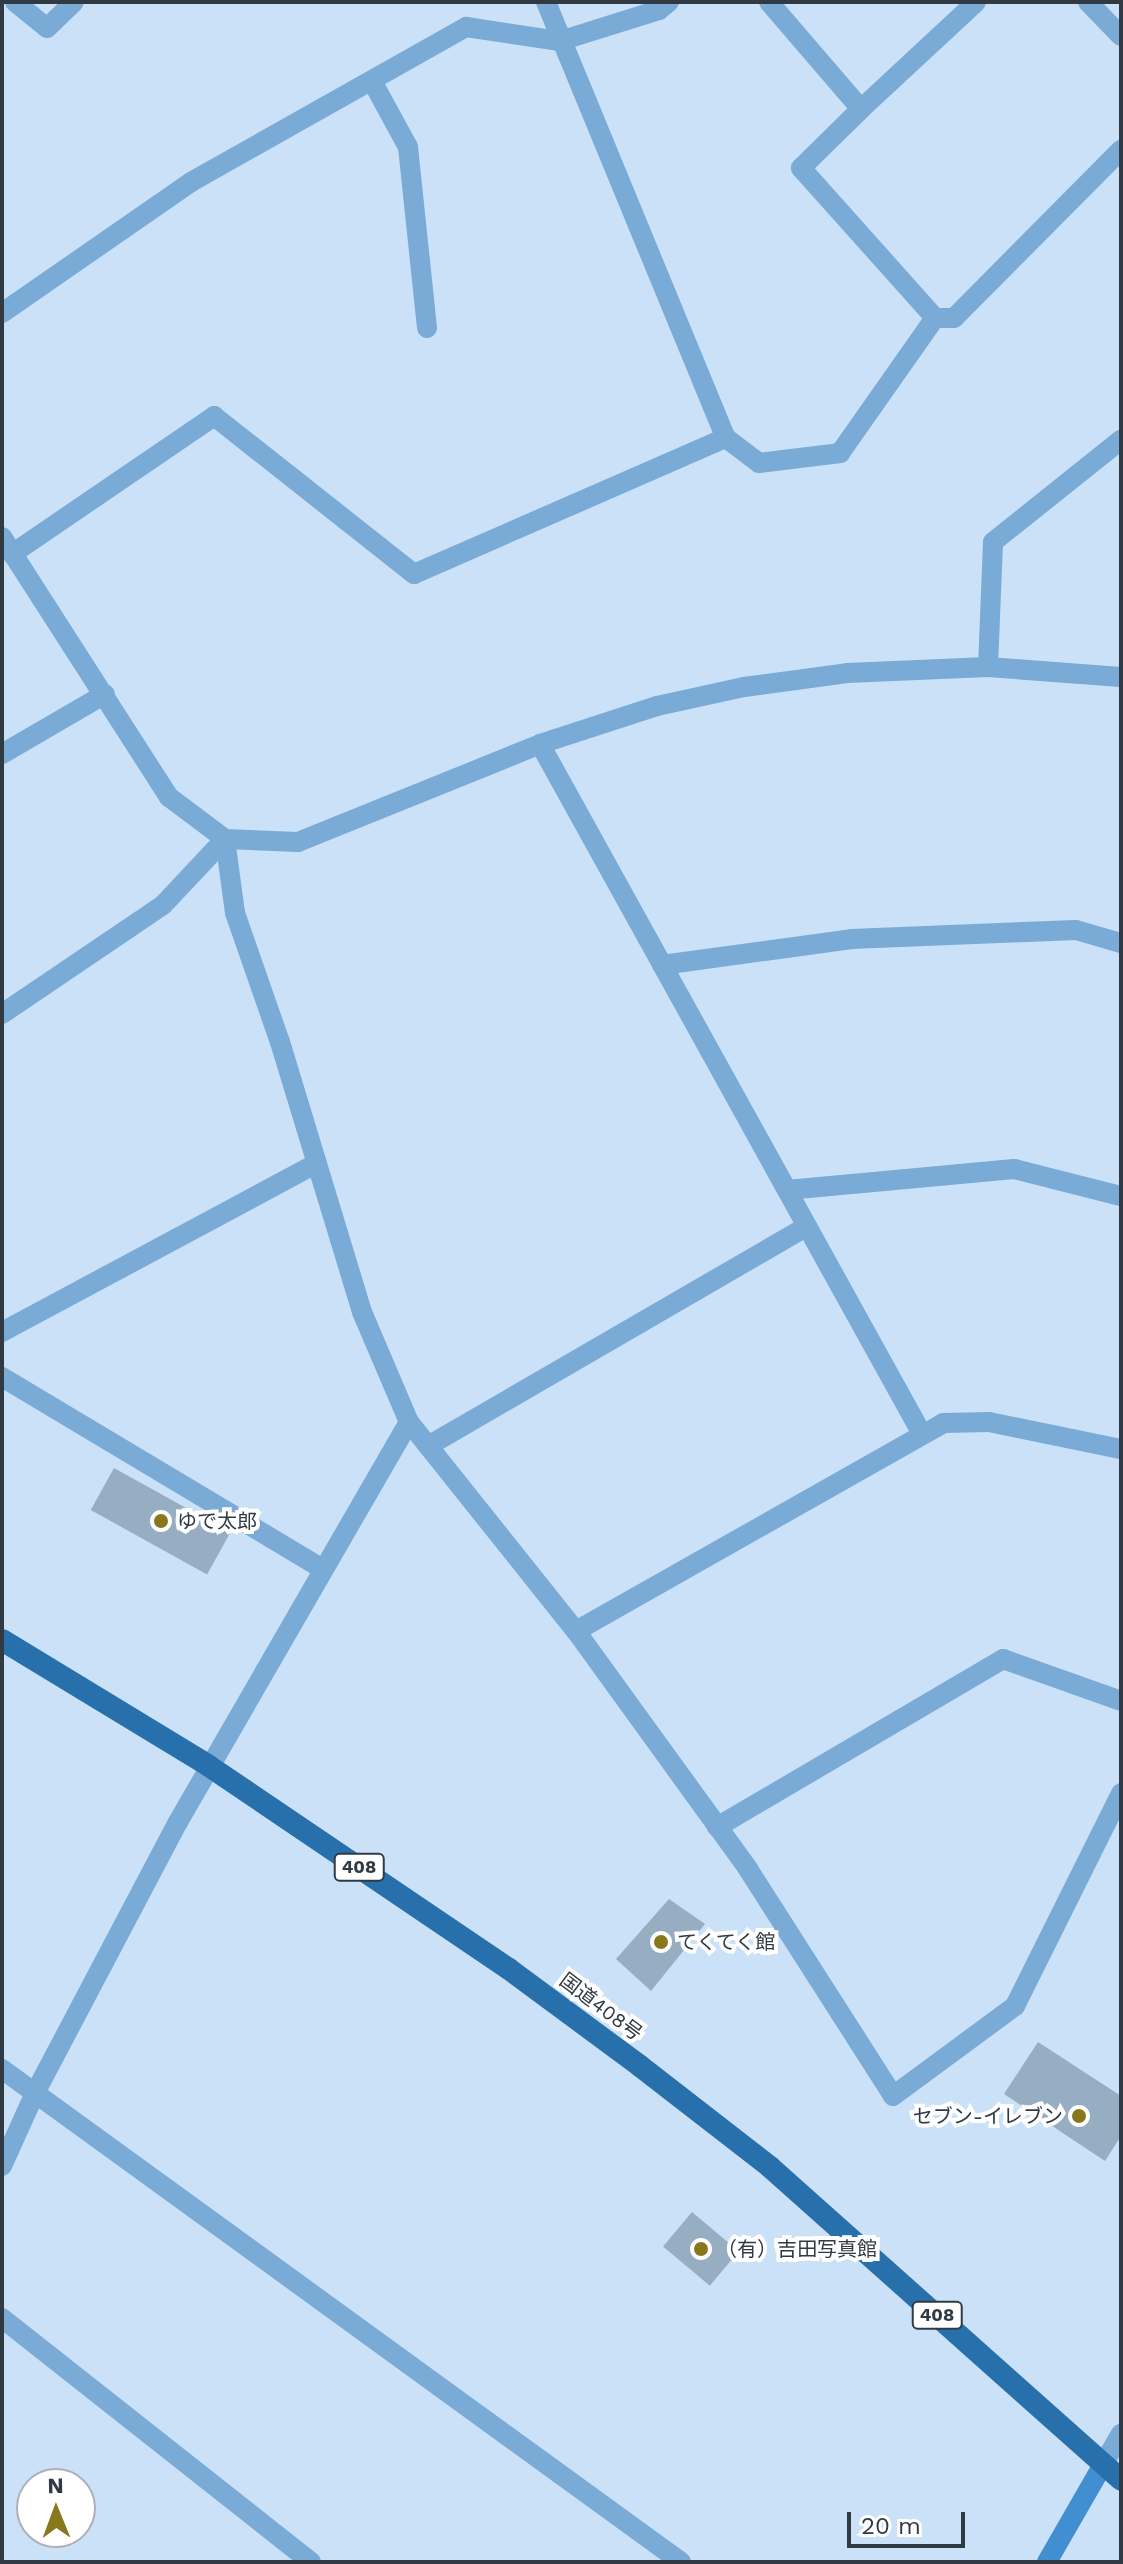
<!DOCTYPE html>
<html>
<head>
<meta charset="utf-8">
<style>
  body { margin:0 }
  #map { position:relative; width:1123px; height:2564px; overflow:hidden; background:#cae1f8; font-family:"Work Sans","Noto Sans JP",sans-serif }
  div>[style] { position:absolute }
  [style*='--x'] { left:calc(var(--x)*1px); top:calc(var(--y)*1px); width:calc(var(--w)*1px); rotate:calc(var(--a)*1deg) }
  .building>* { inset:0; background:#97adc2; transform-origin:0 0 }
  .minor>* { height:20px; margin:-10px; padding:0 10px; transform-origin:10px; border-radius:10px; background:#7aaad6 }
  .tertiary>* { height:20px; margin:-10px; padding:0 10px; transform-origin:10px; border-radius:10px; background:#7aaad6 }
  .secondary>* { height:20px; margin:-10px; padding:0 10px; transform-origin:10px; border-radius:10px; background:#418ed0 }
  .trunk>* { height:22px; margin:-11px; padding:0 11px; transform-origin:11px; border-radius:11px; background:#2770ac }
  .dots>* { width:22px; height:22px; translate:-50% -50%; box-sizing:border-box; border:4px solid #fff; border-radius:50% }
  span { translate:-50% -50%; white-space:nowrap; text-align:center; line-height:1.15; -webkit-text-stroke:8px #fff; paint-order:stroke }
  .shield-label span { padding:2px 6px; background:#fff; border:2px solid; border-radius:6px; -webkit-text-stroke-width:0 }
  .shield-label { font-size:18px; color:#313a43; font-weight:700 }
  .poi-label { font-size:20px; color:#313a43 }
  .left { translate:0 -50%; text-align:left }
  .right { translate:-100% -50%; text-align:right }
  .street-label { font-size:20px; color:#313a43 }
  .frame { position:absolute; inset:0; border:4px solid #313a43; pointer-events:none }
  .north { position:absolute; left:16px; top:2468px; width:80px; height:80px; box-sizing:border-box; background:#fff; border:2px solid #adb0b4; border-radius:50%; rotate:359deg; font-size:22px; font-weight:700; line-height:32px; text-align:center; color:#313a43 }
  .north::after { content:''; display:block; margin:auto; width:28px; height:36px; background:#89771c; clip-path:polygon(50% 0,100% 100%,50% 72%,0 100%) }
  .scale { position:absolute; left:847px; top:2512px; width:118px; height:36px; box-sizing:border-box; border:4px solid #313a43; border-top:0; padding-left:10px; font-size:24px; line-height:28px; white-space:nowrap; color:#313a43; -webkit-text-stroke:6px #fff; paint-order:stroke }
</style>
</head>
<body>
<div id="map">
  <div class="building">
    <div style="left:114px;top:1468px;width:133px;height:48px;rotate:29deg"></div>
    <div style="clip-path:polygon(669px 1899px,705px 1924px,651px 1991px,616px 1959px)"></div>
    <div style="clip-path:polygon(1038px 2042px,1121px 2096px,1121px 2136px,1105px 2161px,1004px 2094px)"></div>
    <div style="left:692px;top:2212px;width:61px;height:45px;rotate:40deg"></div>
  </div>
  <div class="minor">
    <div style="--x:15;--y:2;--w:41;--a:39.1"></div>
    <div style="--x:47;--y:28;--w:37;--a:-44"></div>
    <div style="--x:546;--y:2;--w:472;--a:67.6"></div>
    <div style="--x:726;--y:438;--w:41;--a:37.1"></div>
    <div style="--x:759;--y:463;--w:82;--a:-7"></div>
    <div style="--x:840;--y:453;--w:165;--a:-54.9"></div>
    <div style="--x:769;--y:2;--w:141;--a:49.3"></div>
    <div style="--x:861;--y:109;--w:84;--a:135.5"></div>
    <div style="--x:801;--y:168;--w:201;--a:48.2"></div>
    <div style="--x:935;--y:318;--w:19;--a:0"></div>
    <div style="--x:954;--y:318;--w:237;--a:-45.2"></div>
    <div style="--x:1088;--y:2;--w:47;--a:45.9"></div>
    <div style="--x:372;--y:81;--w:75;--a:61.4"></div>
    <div style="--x:408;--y:147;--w:182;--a:84"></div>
    <div style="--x:861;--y:109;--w:157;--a:-42.9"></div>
    <div style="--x:2;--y:313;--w:230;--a:-34.7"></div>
    <div style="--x:191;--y:182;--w:316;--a:-29.4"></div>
    <div style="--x:466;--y:27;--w:95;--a:8.5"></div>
    <div style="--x:560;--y:41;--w:104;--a:-17.4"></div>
    <div style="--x:659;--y:10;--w:13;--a:-39"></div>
    <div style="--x:12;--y:554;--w:245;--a:-34.3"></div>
    <div style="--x:214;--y:416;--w:255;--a:38.3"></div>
    <div style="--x:414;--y:574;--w:340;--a:-23.6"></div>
    <div style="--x:988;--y:667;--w:125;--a:-87.7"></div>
    <div style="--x:993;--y:542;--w:164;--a:-38.6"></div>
    <div style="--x:540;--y:744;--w:789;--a:61.03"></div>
    <div style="--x:2;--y:754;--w:119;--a:-30.2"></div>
    <div style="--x:225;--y:839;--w:75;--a:82.3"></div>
    <div style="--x:235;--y:913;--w:137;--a:70.8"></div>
    <div style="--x:280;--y:1042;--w:282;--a:73.1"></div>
    <div style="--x:362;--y:1312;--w:120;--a:66.9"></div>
    <div style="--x:409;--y:1422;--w:268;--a:51.4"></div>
    <div style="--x:576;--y:1631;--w:294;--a:54.1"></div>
    <div style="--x:748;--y:1869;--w:269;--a:57.4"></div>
    <div style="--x:893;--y:2096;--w:152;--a:-36.4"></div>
    <div style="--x:1015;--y:2006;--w:238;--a:-63.5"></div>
    <div style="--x:662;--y:965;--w:191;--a:-7.8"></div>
    <div style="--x:851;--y:939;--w:225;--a:-2.3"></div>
    <div style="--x:1076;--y:930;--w:47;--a:16.1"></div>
    <div style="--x:2;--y:1014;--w:194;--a:-34.1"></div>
    <div style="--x:163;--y:905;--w:91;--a:-46.8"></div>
    <div style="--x:787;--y:1190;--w:228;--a:-5.3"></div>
    <div style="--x:1014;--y:1169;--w:110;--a:14.2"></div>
    <div style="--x:2;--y:1332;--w:357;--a:-28.2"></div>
    <div style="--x:2;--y:1377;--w:374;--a:30.9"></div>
    <div style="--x:428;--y:1446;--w:438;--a:-30.1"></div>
    <div style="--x:576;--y:1631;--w:422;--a:-29.5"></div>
    <div style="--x:943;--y:1423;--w:46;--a:-1.2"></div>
    <div style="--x:989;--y:1422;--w:135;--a:11.6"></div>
    <div style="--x:717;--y:1827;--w:332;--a:-30.4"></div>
    <div style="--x:1003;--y:1659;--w:125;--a:19.6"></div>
    <div style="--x:2;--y:2069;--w:839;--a:35.98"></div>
    <div style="--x:2;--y:2166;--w:80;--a:-65.7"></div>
    <div style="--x:35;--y:2093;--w:306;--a:-62.2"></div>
    <div style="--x:178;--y:1822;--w:462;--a:-60"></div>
    <div style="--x:2;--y:2318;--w:394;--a:38.3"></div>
  </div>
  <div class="tertiary">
    <div style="--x:2;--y:537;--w:309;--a:57.3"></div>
    <div style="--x:169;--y:797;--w:70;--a:36.9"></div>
    <div style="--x:225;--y:839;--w:73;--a:2.4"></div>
    <div style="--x:298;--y:842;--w:261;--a:-22"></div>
    <div style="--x:540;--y:744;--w:123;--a:-18"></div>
    <div style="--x:657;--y:706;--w:89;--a:-12.3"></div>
    <div style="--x:744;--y:687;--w:104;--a:-7.7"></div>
    <div style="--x:847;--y:673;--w:141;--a:-2.4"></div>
    <div style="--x:988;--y:667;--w:133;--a:4.3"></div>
    <div style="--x:1104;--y:2463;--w:34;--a:-60"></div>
  </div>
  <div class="secondary">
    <div style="--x:1047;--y:2562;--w:114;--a:-60.1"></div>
  </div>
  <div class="trunk">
    <div style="--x:2;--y:1640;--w:242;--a:31.3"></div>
    <div style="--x:209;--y:1766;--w:362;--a:34.1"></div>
    <div style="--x:509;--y:1969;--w:163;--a:36.5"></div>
    <div style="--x:640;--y:2066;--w:165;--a:37.8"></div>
    <div style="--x:770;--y:2167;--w:470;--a:41.7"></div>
  </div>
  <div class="dots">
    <div style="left:161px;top:1521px;background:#89771c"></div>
    <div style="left:661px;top:1942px;background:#89771c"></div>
    <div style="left:1079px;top:2116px;background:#89771c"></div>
    <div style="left:701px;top:2249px;background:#89771c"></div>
  </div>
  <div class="shield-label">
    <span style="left:359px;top:1867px">408</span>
    <span style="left:937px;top:2315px">408</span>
  </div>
  <div class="poi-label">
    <span class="left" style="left:177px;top:1521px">ゆで太郎</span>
    <span class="left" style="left:677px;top:1942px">てくてく館</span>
    <span class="right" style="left:1063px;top:2116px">セブン-イレブン</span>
    <span class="left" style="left:717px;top:2249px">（有）吉田写真館</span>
  </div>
  <div class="street-label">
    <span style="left:601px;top:2007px;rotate:37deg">国道408号</span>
  </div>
  <div class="frame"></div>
  <div class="north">N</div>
  <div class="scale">20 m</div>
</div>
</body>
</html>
